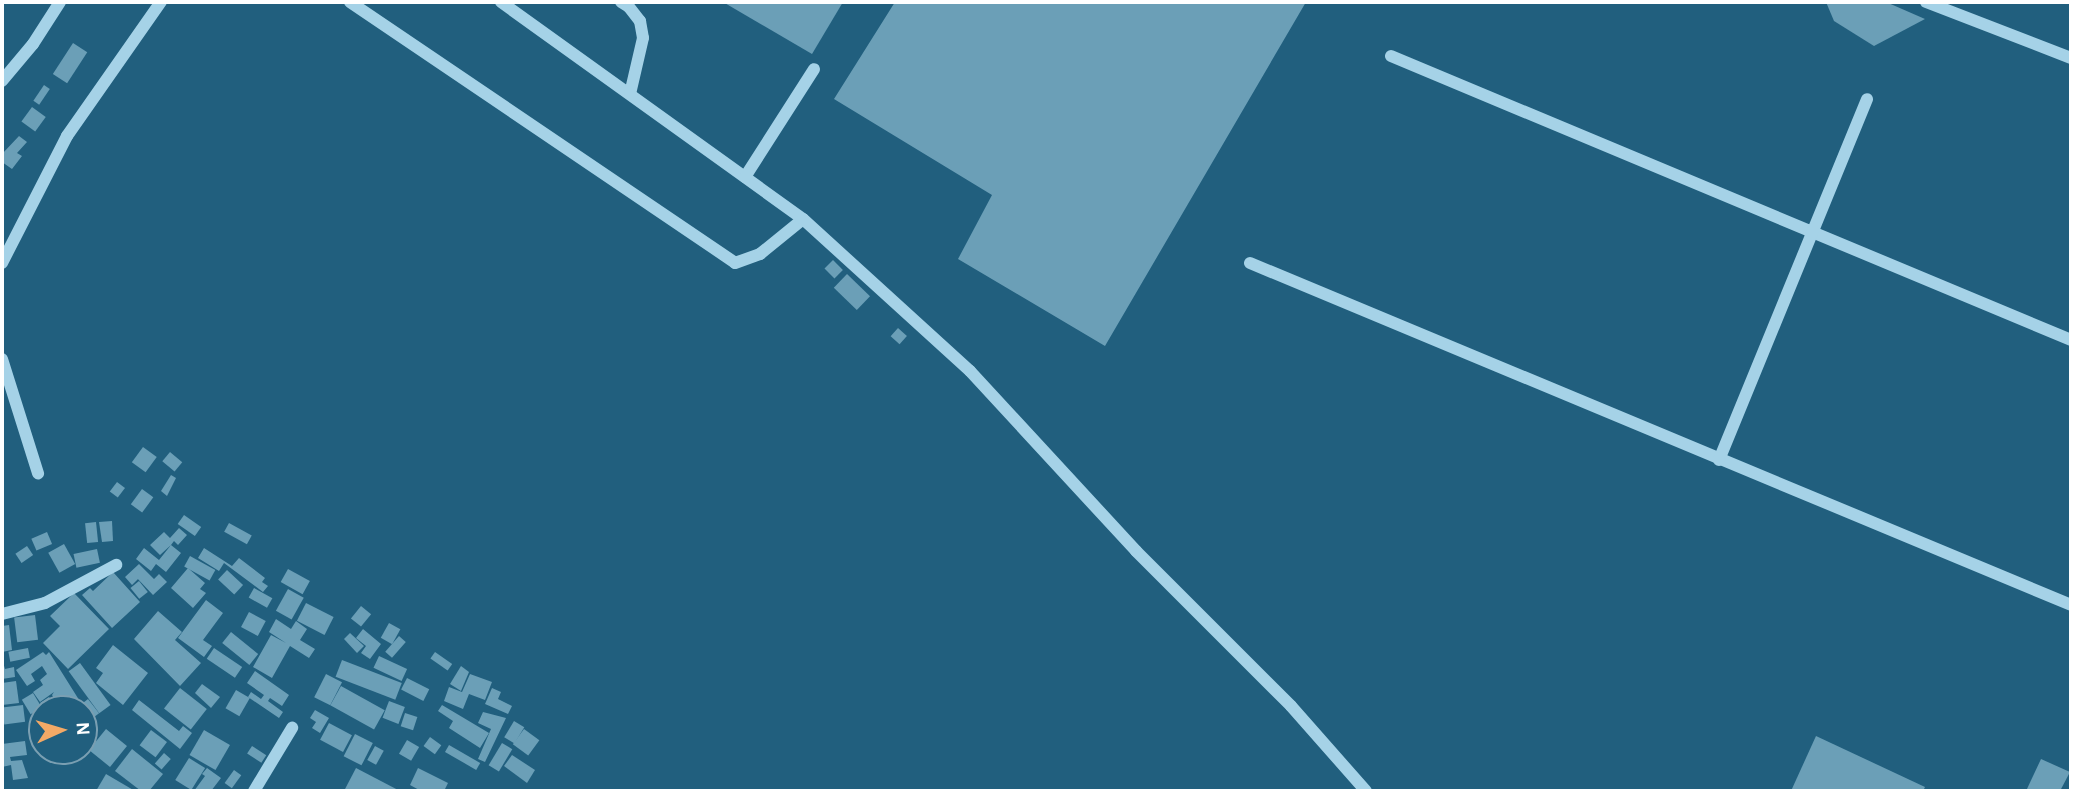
<!DOCTYPE html>
<html>
<head>
<meta charset="utf-8">
<style>
  body { margin:0 }
  #map { position:relative; width:2073px; height:793px; overflow:hidden; background:#215f7e; font-family:"Alegreya Sans",sans-serif }
  div>[style] { position:absolute }
  [style*='--x'] { left:calc(var(--x)*1px); top:calc(var(--y)*1px); width:calc(var(--w)*1px); rotate:calc(var(--a)*1deg) }
  .building>* { inset:0; background:#6b9fb7; transform-origin:0 0 }
  .minor>* { height:12px; margin:-6px; padding:0 6px; transform-origin:6px; border-radius:6px; background:#a5d2e7 }
  span { translate:-50% -50%; white-space:nowrap; text-align:center; line-height:1.15; -webkit-text-stroke:7px #215f7e; paint-order:stroke }
  .frame { position:absolute; inset:0; border:4px solid #fff; pointer-events:none }
  .north { position:absolute; left:28px; top:695px; width:70px; height:70px; box-sizing:border-box; background:#215f7e; border:2px solid #7a9fb2; border-radius:50%; rotate:86deg; font-size:19px; font-weight:700; line-height:28px; text-align:center; color:#fff }
  .north::after { content:''; display:block; margin:auto; width:24px; height:32px; background:#f3a966; clip-path:polygon(50% 0,100% 100%,50% 72%,0 100%) }
</style>
</head>
<body>
<div id="map">
  <div class="building">
    <div style="clip-path:polygon(723px 2px,843px 2px,812px 54px)"></div>
    <div style="clip-path:polygon(895px 2px,1306px 2px,1105px 346px,958px 259px,992px 195px,834px 99px)"></div>
    <div style="clip-path:polygon(1826px 2px,1886px 2px,1925px 19px,1874px 46px,1834px 21px)"></div>
    <div style="left:73px;top:43px;width:17px;height:37px;rotate:33deg"></div>
    <div style="left:44px;top:85px;width:7px;height:19px;rotate:34deg"></div>
    <div style="left:32px;top:107px;width:17px;height:18px;rotate:36deg"></div>
    <div style="clip-path:polygon(19px 136px,27px 142px,17px 153px,22px 156px,12px 169px,2px 162px,2px 154px)"></div>
    <div style="left:833px;top:260px;width:14px;height:12px;rotate:45deg"></div>
    <div style="left:847px;top:274px;width:32px;height:19px;rotate:44deg"></div>
    <div style="left:898px;top:328px;width:12px;height:11px;rotate:42deg"></div>
    <div style="left:143px;top:447px;width:17px;height:19px;rotate:36deg"></div>
    <div style="left:170px;top:452px;width:16px;height:12px;rotate:40deg"></div>
    <div style="clip-path:polygon(171px 475px,176px 478px,167px 496px,161px 491px)"></div>
    <div style="left:117px;top:482px;width:10px;height:12px;rotate:37deg"></div>
    <div style="left:142px;top:489px;width:14px;height:19px;rotate:36deg"></div>
    <div style="left:184px;top:515px;width:21px;height:11px;rotate:35deg"></div>
    <div style="clip-path:polygon(112px 521px,113px 541px,102px 542px,99px 522px)"></div>
    <div style="left:96px;top:522px;width:20px;height:11px;rotate:84deg"></div>
    <div style="left:229px;top:523px;width:26px;height:10px;rotate:29deg"></div>
    <div style="clip-path:polygon(179px 528px,187px 535px,178px 545px,174px 541px,171px 545px,181px 553px,166px 572px,156px 564px,151px 571px,136px 559px,144px 548px,159px 560px,171px 545px,160px 555px,150px 545px,164px 532px,170px 538px)"></div>
    <div style="left:47px;top:532px;width:13px;height:17px;rotate:67deg"></div>
    <div style="left:64px;top:544px;width:23px;height:18px;rotate:61deg"></div>
    <div style="left:27px;top:546px;width:11px;height:14px;rotate:56deg"></div>
    <div style="clip-path:polygon(204px 548px,232px 566px,239px 558px,265px 578px,262px 582px,268px 586px,263px 592px,224px 563px,219px 571px,198px 558px)"></div>
    <div style="left:97px;top:549px;width:14px;height:24px;rotate:78deg"></div>
    <div style="left:190px;top:556px;width:29px;height:12px;rotate:29deg"></div>
    <div style="clip-path:polygon(139px 564px,154px 579px,159px 574px,167px 582px,153px 595px,135px 576px,138px 579px,132px 585px,125px 577px)"></div>
    <div style="clip-path:polygon(188px 568px,205px 583px,200px 589px,206px 593px,193px 608px,171px 588px)"></div>
    <div style="left:288px;top:569px;width:25px;height:15px;rotate:29deg"></div>
    <div style="left:227px;top:570px;width:22px;height:13px;rotate:43deg"></div>
    <div style="clip-path:polygon(113px 572px,140px 602px,112px 628px,82px 595px,90px 588px,93px 591px)"></div>
    <div style="left:139px;top:581px;width:14px;height:11px;rotate:51deg"></div>
    <div style="left:254px;top:588px;width:21px;height:11px;rotate:29deg"></div>
    <div style="left:288px;top:589px;width:18px;height:25px;rotate:29deg"></div>
    <div style="clip-path:polygon(74px 593px,109px 629px,68px 669px,43px 643px,60px 626px,50px 616px)"></div>
    <div style="clip-path:polygon(206px 600px,223px 613px,203px 640px,212px 646px,204px 657px,178px 638px)"></div>
    <div style="left:306px;top:603px;width:31px;height:20px;rotate:27deg"></div>
    <div style="left:361px;top:606px;width:13px;height:16px;rotate:39deg"></div>
    <div style="clip-path:polygon(158px 611px,182px 632px,175px 640px,201px 663px,180px 686px,134px 639px)"></div>
    <div style="left:249px;top:612px;width:19px;height:17px;rotate:28deg"></div>
    <div style="left:35px;top:615px;width:25px;height:21px;rotate:83deg"></div>
    <div style="clip-path:polygon(276px 619px,291px 629px,296px 621px,307px 629px,300px 640px,315px 649px,309px 658px,290px 646px,272px 678px,253px 667px,271px 635px,286px 643px,269px 632px)"></div>
    <div style="left:389px;top:623px;width:13px;height:17px;rotate:29deg"></div>
    <div style="clip-path:polygon(9px 625px,12px 650px,2px 652px,2px 626px)"></div>
    <div style="clip-path:polygon(363px 629px,381px 644px,370px 659px,361px 653px,366px 646px,356px 638px)"></div>
    <div style="left:231px;top:632px;width:35px;height:14px;rotate:39deg"></div>
    <div style="clip-path:polygon(350px 633px,364px 646px,357px 653px,344px 639px)"></div>
    <div style="left:399px;top:636px;width:9px;height:21px;rotate:41deg"></div>
    <div style="clip-path:polygon(113px 645px,148px 673px,123px 705px,96px 683px,103px 673px,96px 668px)"></div>
    <div style="left:28px;top:648px;width:10px;height:20px;rotate:79deg"></div>
    <div style="left:214px;top:648px;width:34px;height:13px;rotate:34deg"></div>
    <div style="clip-path:polygon(43px 652px,46px 655px,49px 652px,81px 703px,72px 709px,45px 709px,40px 703px,49px 697px,54px 704px,56px 702px,52px 695px,54px 692px,40px 702px,33px 692px,43px 685px,40px 680px,47px 674px,42px 666px,31px 674px,35px 681px,27px 686px,16px 670px)"></div>
    <div style="left:435px;top:652px;width:21px;height:8px;rotate:35deg"></div>
    <div style="left:379px;top:656px;width:31px;height:13px;rotate:25deg"></div>
    <div style="clip-path:polygon(2px 659px,5px 669px,14px 667px,15px 677px,2px 679px)"></div>
    <div style="left:342px;top:660px;width:64px;height:18px;rotate:21deg"></div>
    <div style="left:80px;top:663px;width:52px;height:14px;rotate:54deg"></div>
    <div style="clip-path:polygon(461px 666px,469px 672px,461px 691px,450px 684px)"></div>
    <div style="clip-path:polygon(255px 671px,289px 695px,282px 706px,270px 698px,268px 701px,283px 712px,279px 718px,248px 697px,251px 692px,261px 699px,264px 695px,247px 683px)"></div>
    <div style="left:326px;top:674px;width:18px;height:26px;rotate:27deg"></div>
    <div style="clip-path:polygon(470px 674px,492px 682px,485px 700px,469px 694px,463px 709px,444px 701px,449px 687px,462px 692px)"></div>
    <div style="left:407px;top:678px;width:25px;height:13px;rotate:27deg"></div>
    <div style="clip-path:polygon(16px 681px,19px 703px,2px 705px,2px 683px)"></div>
    <div style="clip-path:polygon(202px 684px,220px 697px,211px 708px,195px 693px)"></div>
    <div style="left:341px;top:686px;width:50px;height:22px;rotate:29deg"></div>
    <div style="left:180px;top:688px;width:34px;height:26px;rotate:38deg"></div>
    <div style="clip-path:polygon(492px 688px,501px 692px,498px 699px,512px 706px,508px 714px,485px 704px)"></div>
    <div style="left:236px;top:690px;width:16px;height:21px;rotate:30deg"></div>
    <div style="left:33px;top:693px;width:17px;height:13px;rotate:59deg"></div>
    <div style="left:88px;top:699px;width:18px;height:10px;rotate:52deg"></div>
    <div style="clip-path:polygon(139px 700px,179px 731px,183px 726px,192px 733px,180px 749px,132px 710px)"></div>
    <div style="left:389px;top:701px;width:17px;height:18px;rotate:21deg"></div>
    <div style="left:23px;top:705px;width:17px;height:21px;rotate:83deg"></div>
    <div style="clip-path:polygon(442px 705px,489px 733px,480px 748px,449px 728px,453px 721px,438px 711px)"></div>
    <div style="clip-path:polygon(315px 710px,329px 718px,320px 733px,312px 728px,316px 722px,310px 718px)"></div>
    <div style="clip-path:polygon(483px 712px,506px 718px,485px 762px,478px 759px,491px 729px,478px 723px)"></div>
    <div style="left:405px;top:713px;width:13px;height:14px;rotate:18deg"></div>
    <div style="left:514px;top:721px;width:12px;height:19px;rotate:31deg"></div>
    <div style="left:329px;top:723px;width:26px;height:19px;rotate:28deg"></div>
    <div style="left:106px;top:729px;width:27px;height:27px;rotate:39deg"></div>
    <div style="left:524px;top:729px;width:19px;height:19px;rotate:36deg"></div>
    <div style="left:151px;top:730px;width:20px;height:19px;rotate:37deg"></div>
    <div style="left:204px;top:730px;width:30px;height:29px;rotate:30deg"></div>
    <div style="left:355px;top:734px;width:20px;height:25px;rotate:27deg"></div>
    <div style="clip-path:polygon(1816px 736px,1925px 787px,1923px 791px,1791px 791px)"></div>
    <div style="left:430px;top:737px;width:14px;height:11px;rotate:36deg"></div>
    <div style="left:407px;top:740px;width:14px;height:16px;rotate:30deg"></div>
    <div style="clip-path:polygon(25px 741px,27px 755px,10px 757px,11px 761px,22px 760px,28px 778px,13px 780px,11px 765px,2px 767px,2px 744px)"></div>
    <div style="left:502px;top:743px;width:12px;height:26px;rotate:31deg"></div>
    <div style="left:449px;top:745px;width:36px;height:8px;rotate:30deg"></div>
    <div style="left:252px;top:746px;width:17px;height:9px;rotate:33deg"></div>
    <div style="left:375px;top:746px;width:10px;height:16px;rotate:29deg"></div>
    <div style="clip-path:polygon(132px 749px,163px 774px,149px 791px,141px 791px,115px 771px)"></div>
    <div style="left:164px;top:753px;width:9px;height:14px;rotate:41deg"></div>
    <div style="clip-path:polygon(512px 755px,535px 770px,527px 783px,504px 766px)"></div>
    <div style="left:189px;top:758px;width:19px;height:26px;rotate:32deg"></div>
    <div style="clip-path:polygon(2041px 759px,2070px 772px,2060px 791px,2026px 791px)"></div>
    <div style="clip-path:polygon(207px 768px,221px 778px,211px 791px,194px 791px,205px 776px,202px 774px)"></div>
    <div style="clip-path:polygon(356px 768px,400px 791px,344px 791px)"></div>
    <div style="clip-path:polygon(418px 768px,448px 783px,444px 791px,421px 791px,410px 785px)"></div>
    <div style="left:234px;top:770px;width:9px;height:16px;rotate:36deg"></div>
    <div style="clip-path:polygon(106px 774px,135px 791px,96px 791px)"></div>
  </div>
  <div class="minor">
    <div style="--x:350;--y:2;--w:465;--a:34.1"></div>
    <div style="--x:735;--y:263;--w:27;--a:-20"></div>
    <div style="--x:760;--y:254;--w:55;--a:-39.1"></div>
    <div style="--x:501;--y:2;--w:372;--a:35.7"></div>
    <div style="--x:803;--y:219;--w:226;--a:42.3"></div>
    <div style="--x:970;--y:371;--w:245;--a:47.3"></div>
    <div style="--x:1136;--y:551;--w:219;--a:45"></div>
    <div style="--x:1291;--y:706;--w:113;--a:48.6"></div>
    <div style="--x:621;--y:2;--w:9;--a:32"></div>
    <div style="--x:629;--y:7;--w:18;--a:52"></div>
    <div style="--x:640;--y:21;--w:17;--a:80"></div>
    <div style="--x:643;--y:38;--w:57;--a:103.1"></div>
    <div style="--x:1926;--y:2;--w:155;--a:21.1"></div>
    <div style="--x:1391;--y:56;--w:737;--a:22.67"></div>
    <div style="--x:2;--y:81;--w:48;--a:-50"></div>
    <div style="--x:33;--y:44;--w:50;--a:-57.3"></div>
    <div style="--x:745;--y:177;--w:128;--a:-57.4"></div>
    <div style="--x:2;--y:263;--w:143;--a:-62.9"></div>
    <div style="--x:67;--y:136;--w:164;--a:-55"></div>
    <div style="--x:1250;--y:263;--w:889;--a:22.61"></div>
    <div style="--x:2;--y:359;--w:120;--a:72.5"></div>
    <div style="--x:1719;--y:460;--w:390;--a:-67.7"></div>
    <div style="--x:2;--y:614;--w:44;--a:-14.3"></div>
    <div style="--x:45;--y:603;--w:81;--a:-28.2"></div>
    <div style="--x:254;--y:791;--w:74;--a:-58.9"></div>
  </div>
  <div class="frame"></div>
  <div class="north">N</div>
</div>
</body>
</html>
